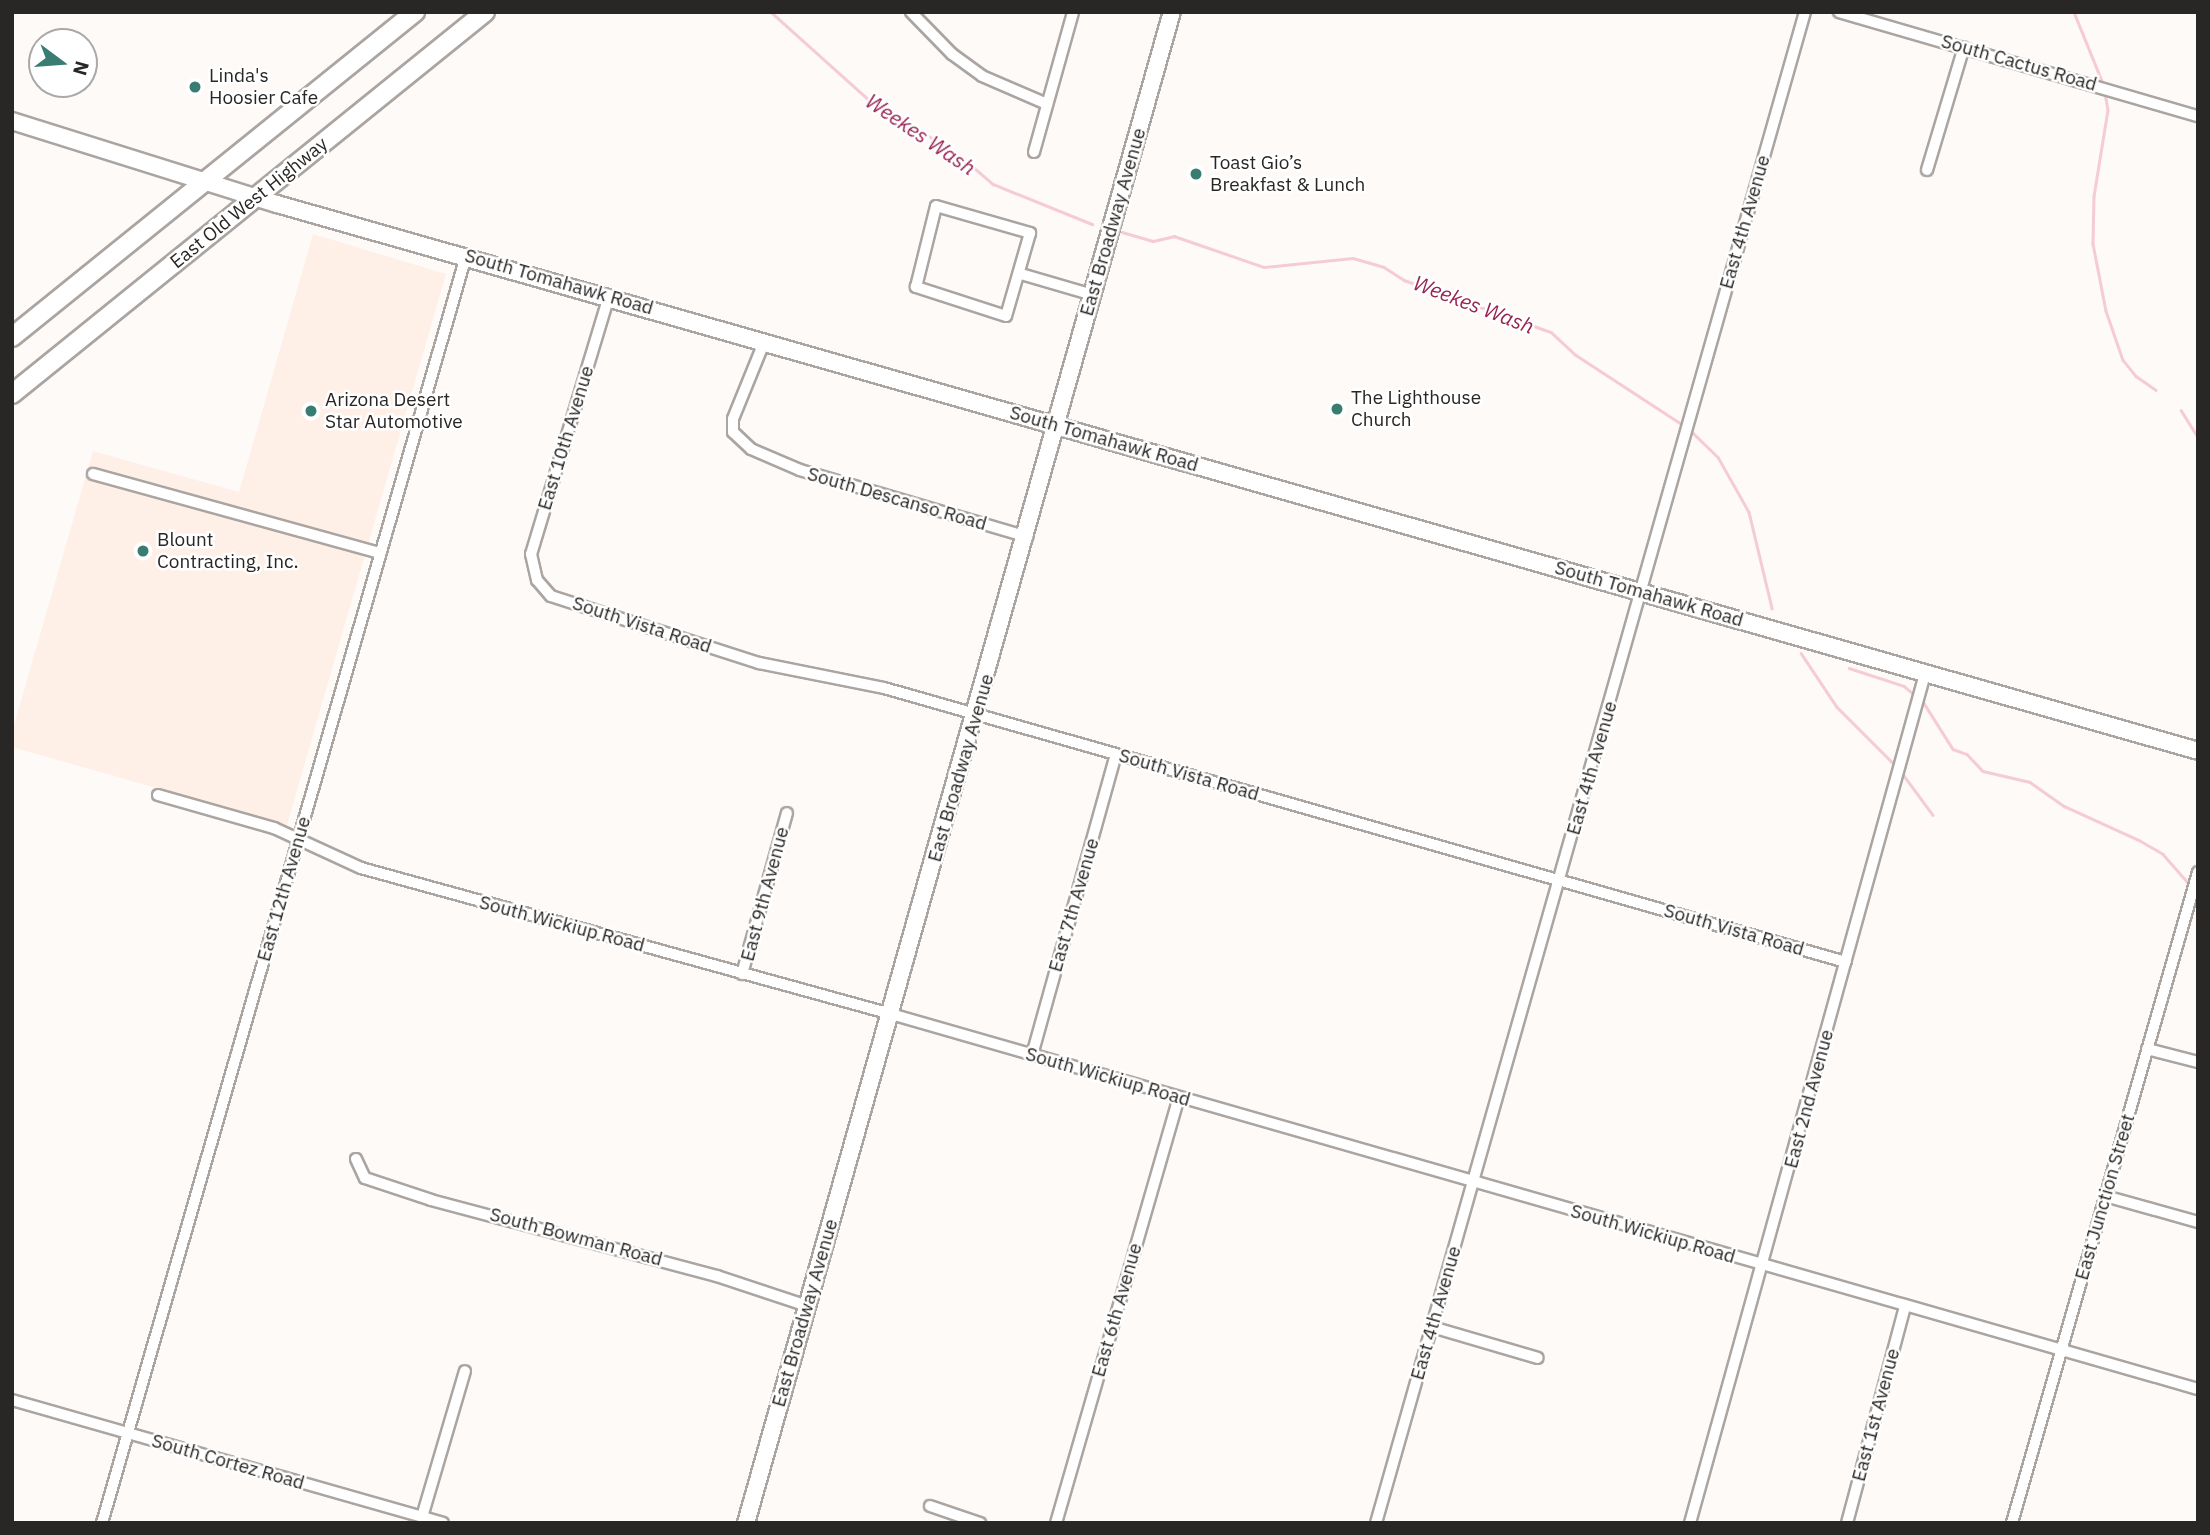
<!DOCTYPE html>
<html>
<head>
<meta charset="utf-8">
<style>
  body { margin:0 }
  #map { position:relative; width:2210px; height:1535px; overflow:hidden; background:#fefaf8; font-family:"IBM Plex Sans",sans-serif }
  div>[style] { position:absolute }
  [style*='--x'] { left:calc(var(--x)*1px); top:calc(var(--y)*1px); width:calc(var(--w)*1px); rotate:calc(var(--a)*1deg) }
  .built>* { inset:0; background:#fef0e7 }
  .stream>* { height:2.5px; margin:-1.25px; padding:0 1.25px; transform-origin:1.25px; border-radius:1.25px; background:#f5cbd6 }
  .roads { filter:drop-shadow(2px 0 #aba5a1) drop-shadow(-2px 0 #aba5a1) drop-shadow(0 2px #aba5a1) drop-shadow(0 -2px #aba5a1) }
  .street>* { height:10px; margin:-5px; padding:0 5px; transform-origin:5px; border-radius:5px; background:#fff }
  .secondary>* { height:16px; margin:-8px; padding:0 8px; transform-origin:8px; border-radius:8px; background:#fff }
  .primary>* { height:18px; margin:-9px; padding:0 9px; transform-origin:9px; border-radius:9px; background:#fff }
  .dots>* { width:19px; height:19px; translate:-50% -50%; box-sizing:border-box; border:4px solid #fff; border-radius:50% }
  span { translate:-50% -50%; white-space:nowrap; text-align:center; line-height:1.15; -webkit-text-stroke:5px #fff; paint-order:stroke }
  .street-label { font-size:19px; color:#292725 }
  .poi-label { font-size:19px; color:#292725 }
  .left { translate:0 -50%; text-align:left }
  .water-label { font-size:21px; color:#962453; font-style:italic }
  .frame { position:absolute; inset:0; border:14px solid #292725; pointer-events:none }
  .north { position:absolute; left:28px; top:28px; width:70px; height:70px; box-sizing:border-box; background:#fff; border:2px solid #a9a9a8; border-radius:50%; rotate:106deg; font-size:19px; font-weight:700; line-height:28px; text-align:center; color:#292725 }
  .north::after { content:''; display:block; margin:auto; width:24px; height:32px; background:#397d72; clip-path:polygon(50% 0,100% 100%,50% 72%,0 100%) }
</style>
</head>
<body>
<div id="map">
  <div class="built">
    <div style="clip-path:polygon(313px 234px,446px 274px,287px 825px,12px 747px,12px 732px,93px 451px,239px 492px)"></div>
  </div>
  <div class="stream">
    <div style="--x:771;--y:12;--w:132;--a:41.9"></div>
    <div style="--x:869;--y:100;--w:103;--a:31.1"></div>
    <div style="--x:957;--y:153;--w:48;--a:40.7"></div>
    <div style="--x:993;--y:184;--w:107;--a:22"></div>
    <div style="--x:2074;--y:12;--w:80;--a:67.9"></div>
    <div style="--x:2105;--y:93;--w:17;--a:80"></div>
    <div style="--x:2108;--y:110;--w:87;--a:99.2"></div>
    <div style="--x:2094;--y:196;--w:48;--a:91.2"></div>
    <div style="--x:2093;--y:244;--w:68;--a:79"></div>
    <div style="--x:2106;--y:311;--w:52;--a:70.9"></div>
    <div style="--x:2123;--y:360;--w:21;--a:51"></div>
    <div style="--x:2136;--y:376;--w:24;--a:35"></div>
    <div style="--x:1122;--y:232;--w:32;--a:16"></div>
    <div style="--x:1153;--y:241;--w:22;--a:-13"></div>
    <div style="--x:1174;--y:236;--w:95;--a:19"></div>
    <div style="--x:1264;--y:267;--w:89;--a:-5.8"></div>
    <div style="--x:1353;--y:258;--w:32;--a:16"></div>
    <div style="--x:1384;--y:267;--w:24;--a:33"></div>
    <div style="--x:1404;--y:280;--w:156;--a:19.5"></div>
    <div style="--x:1551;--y:332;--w:34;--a:43"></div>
    <div style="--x:1576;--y:355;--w:128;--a:33.2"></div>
    <div style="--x:2181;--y:410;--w:32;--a:58"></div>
    <div style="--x:1691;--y:431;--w:37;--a:44"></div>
    <div style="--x:1718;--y:457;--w:63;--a:60.6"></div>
    <div style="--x:1749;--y:512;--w:99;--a:76.5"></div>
    <div style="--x:1801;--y:653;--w:65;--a:56.3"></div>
    <div style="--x:1837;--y:707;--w:82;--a:45"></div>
    <div style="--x:1849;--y:668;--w:58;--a:18.1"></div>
    <div style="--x:1904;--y:686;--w:16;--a:40"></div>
    <div style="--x:1922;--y:700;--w:58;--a:57.7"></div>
    <div style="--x:1953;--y:749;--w:15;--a:20"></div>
    <div style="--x:1967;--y:754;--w:23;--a:47"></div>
    <div style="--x:1983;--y:771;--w:48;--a:13.2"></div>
    <div style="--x:2030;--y:782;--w:42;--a:35.2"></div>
    <div style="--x:2064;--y:806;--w:82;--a:24.4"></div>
    <div style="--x:2139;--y:840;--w:28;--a:30"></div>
    <div style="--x:2163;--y:854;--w:43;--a:48.8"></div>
    <div style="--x:1902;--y:773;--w:52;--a:53.6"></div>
  </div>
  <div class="roads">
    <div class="street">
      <div style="--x:911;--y:12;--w:59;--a:45.7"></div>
      <div style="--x:952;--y:54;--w:37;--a:36"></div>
      <div style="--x:982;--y:76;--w:71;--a:23.3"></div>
      <div style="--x:1839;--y:12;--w:374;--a:16.2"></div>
      <div style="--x:1034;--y:152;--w:145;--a:-74.4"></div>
      <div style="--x:1927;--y:170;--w:128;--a:-73.3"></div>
      <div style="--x:936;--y:206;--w:98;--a:16"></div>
      <div style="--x:1030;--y:233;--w:86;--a:106.1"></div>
      <div style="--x:1006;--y:316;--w:95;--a:-162.1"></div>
      <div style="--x:916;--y:287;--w:83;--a:-76.1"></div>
      <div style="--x:1021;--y:274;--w:75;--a:16.3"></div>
      <div style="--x:609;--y:296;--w:270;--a:106.8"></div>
      <div style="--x:531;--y:554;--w:27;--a:77"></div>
      <div style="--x:537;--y:580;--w:21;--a:49"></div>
      <div style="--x:551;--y:596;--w:219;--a:17.9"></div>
      <div style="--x:759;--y:663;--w:127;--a:11.3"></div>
      <div style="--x:884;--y:688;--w:1000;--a:15.9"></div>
      <div style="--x:765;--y:340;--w:85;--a:112.1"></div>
      <div style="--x:733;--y:419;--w:13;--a:90"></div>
      <div style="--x:733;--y:432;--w:25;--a:43"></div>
      <div style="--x:751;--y:449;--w:53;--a:23.2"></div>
      <div style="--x:800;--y:470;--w:237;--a:16.4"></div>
      <div style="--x:93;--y:474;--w:298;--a:15.4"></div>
      <div style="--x:158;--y:795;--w:121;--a:15.9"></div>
      <div style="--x:274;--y:828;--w:96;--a:24.7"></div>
      <div style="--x:361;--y:868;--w:550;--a:15.4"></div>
      <div style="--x:891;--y:1014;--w:1360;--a:16.01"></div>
      <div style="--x:742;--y:974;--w:167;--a:-74.4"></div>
      <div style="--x:2147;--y:1049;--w:53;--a:14.3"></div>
      <div style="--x:1032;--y:1055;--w:312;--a:-74.4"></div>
      <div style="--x:356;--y:1159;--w:21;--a:65"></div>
      <div style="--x:365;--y:1178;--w:70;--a:18.4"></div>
      <div style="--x:431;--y:1200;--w:296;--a:14.9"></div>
      <div style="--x:717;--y:1276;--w:95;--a:18.4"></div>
      <div style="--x:2105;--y:1196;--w:97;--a:15.6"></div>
      <div style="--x:1432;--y:1327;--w:110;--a:16.3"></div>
      <div style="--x:12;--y:1400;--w:448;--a:15.9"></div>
      <div style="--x:930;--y:1506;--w:53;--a:18.8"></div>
      <div style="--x:422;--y:1517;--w:152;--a:-73.6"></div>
      <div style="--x:102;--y:1523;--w:1318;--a:-73.97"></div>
      <div style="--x:1056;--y:1523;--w:443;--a:-73.9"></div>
      <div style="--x:1376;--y:1523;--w:1571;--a:-74.15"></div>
      <div style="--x:1690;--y:1523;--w:881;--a:-74.53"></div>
      <div style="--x:1847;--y:1523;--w:225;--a:-75"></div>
      <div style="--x:2012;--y:1523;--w:677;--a:-74.05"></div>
    </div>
    <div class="secondary">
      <div style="--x:12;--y:121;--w:278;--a:17.4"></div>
      <div style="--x:277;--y:204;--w:1997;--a:15.89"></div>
      <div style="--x:746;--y:1523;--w:1570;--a:-74.26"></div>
    </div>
    <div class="primary">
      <div style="--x:12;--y:337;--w:518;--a:-38.88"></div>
      <div style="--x:12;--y:394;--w:608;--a:-38.92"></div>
    </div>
  </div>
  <div class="dots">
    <div style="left:195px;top:87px;background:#397d72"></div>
    <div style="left:1196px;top:174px;background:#397d72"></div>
    <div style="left:1337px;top:409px;background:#397d72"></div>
    <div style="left:311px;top:411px;background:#397d72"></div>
    <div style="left:143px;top:551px;background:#397d72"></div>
  </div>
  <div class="street-label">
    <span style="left:2019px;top:63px;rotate:16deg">South Cactus Road</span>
    <span style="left:249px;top:203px;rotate:-39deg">East Old West Highway</span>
    <span style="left:1113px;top:222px;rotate:-74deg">East Broadway Avenue</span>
    <span style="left:1745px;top:222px;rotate:-74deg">East 4th Avenue</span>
    <span style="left:559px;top:282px;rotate:16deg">South Tomahawk Road</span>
    <span style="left:566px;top:438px;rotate:-73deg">East 10th Avenue</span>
    <span style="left:1104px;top:439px;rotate:16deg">South Tomahawk Road</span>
    <span style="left:897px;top:499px;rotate:16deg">South Descanso Road</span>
    <span style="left:1649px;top:594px;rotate:16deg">South Tomahawk Road</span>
    <span style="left:642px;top:625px;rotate:18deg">South Vista Road</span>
    <span style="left:961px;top:768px;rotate:-74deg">East Broadway Avenue</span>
    <span style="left:1592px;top:768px;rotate:-74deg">East 4th Avenue</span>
    <span style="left:1189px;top:775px;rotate:16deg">South Vista Road</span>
    <span style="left:284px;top:889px;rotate:-74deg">East 12th Avenue</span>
    <span style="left:765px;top:894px;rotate:-75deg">East 9th Avenue</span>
    <span style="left:1074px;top:905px;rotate:-74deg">East 7th Avenue</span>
    <span style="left:562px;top:924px;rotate:15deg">South Wickiup Road</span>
    <span style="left:1734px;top:930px;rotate:16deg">South Vista Road</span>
    <span style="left:1108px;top:1077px;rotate:16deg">South Wickiup Road</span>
    <span style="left:1809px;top:1099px;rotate:-75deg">East 2nd Avenue</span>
    <span style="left:2105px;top:1197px;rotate:-74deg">East Junction Street</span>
    <span style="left:1653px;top:1234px;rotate:16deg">South Wickiup Road</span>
    <span style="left:576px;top:1237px;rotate:15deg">South Bowman Road</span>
    <span style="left:1117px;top:1310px;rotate:-74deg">East 6th Avenue</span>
    <span style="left:805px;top:1313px;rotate:-74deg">East Broadway Avenue</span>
    <span style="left:1436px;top:1313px;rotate:-74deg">East 4th Avenue</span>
    <span style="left:1876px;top:1415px;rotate:-75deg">East 1st Avenue</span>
    <span style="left:228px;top:1462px;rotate:16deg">South Cortez Road</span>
  </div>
  <div class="poi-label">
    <span class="left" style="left:209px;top:87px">Linda's<br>Hoosier Cafe</span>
    <span class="left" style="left:1210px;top:174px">Toast Gio’s<br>Breakfast &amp; Lunch</span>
    <span class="left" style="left:1351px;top:409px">The Lighthouse<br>Church</span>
    <span class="left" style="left:325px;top:411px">Arizona Desert<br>Star Automotive</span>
    <span class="left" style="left:157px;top:551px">Blount<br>Contracting, Inc.</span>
  </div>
  <div class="water-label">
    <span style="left:921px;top:134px;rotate:34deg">Weekes Wash</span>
    <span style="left:1474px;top:304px;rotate:21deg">Weekes Wash</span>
  </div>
  <div class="frame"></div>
  <div class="north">N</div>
</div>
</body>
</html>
